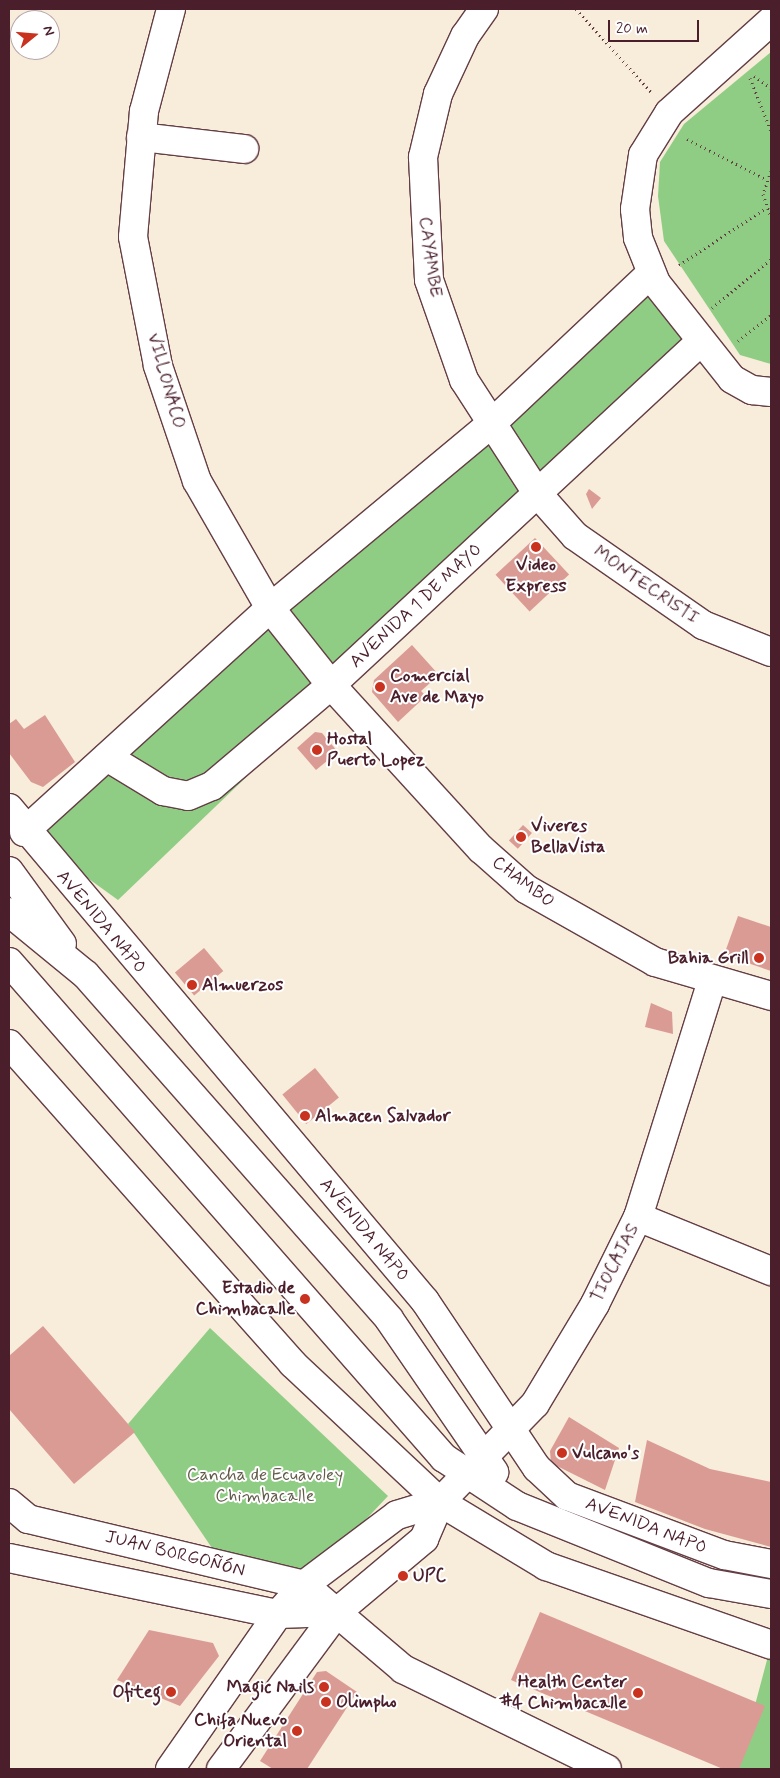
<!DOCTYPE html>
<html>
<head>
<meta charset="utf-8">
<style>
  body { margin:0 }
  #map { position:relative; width:780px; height:1778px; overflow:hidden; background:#f8ecda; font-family:Mynerve,sans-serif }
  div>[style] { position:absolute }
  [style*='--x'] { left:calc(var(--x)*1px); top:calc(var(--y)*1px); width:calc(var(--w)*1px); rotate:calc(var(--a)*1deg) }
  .green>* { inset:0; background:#8fcd84 }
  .building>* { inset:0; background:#da9b95; transform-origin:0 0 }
  .path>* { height:3px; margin-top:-1.5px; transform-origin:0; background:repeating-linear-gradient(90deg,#643e45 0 1px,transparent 0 5px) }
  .roads { filter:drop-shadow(1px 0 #643e45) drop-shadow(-1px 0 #643e45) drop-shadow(0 1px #643e45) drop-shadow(0 -1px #643e45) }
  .minor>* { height:28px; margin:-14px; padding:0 14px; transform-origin:14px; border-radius:14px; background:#fff }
  .major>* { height:28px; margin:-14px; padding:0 14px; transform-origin:14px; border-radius:14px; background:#fff }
  .dots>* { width:14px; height:14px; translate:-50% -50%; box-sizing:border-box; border:2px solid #fff; border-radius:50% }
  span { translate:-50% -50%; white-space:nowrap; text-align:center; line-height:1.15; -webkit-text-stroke:4px #fff; paint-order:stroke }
  .street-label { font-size:18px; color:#4a1f2b }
  .poi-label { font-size:18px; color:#4a1f2b; font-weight:700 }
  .left { translate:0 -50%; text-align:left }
  .right { translate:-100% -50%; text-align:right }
  .park-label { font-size:18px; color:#625c4a }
  .frame { position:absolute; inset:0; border:10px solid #4a1f2b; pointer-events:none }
  .north { position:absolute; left:10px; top:10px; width:50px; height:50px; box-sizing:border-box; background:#fff; border:1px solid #b7a5aa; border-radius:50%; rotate:73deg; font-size:14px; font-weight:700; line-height:20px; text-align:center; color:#4a1f2b }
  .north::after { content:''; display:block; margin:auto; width:18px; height:22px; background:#c8321e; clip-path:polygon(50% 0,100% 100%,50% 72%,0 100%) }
  .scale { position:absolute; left:608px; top:20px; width:91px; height:22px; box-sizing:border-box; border:2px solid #4a1f2b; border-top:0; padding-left:6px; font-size:15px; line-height:18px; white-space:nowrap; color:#4a1f2b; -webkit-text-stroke:4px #fff; paint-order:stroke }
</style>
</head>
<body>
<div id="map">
  <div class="green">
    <div style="clip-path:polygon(771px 52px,771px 364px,740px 355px,664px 241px,658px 196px,660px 162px,684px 124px)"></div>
    <div style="clip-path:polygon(649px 275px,701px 341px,118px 900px,24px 832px)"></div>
    <div style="clip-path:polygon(210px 1328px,388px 1496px,304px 1585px,214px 1551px,128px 1424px)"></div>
    <div style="clip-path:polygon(771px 1645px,771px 1769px,738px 1769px)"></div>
  </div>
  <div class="building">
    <div style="clip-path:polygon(589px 489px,601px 498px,592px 509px,586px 494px)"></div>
    <div style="left:535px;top:538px;width:50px;height:54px;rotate:47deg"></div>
    <div style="clip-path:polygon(412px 645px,439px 675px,421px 691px,426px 696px,398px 722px,372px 692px,374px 680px)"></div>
    <div style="clip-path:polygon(45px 715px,75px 762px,43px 787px,31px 782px,9px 753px,9px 724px,16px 719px,24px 729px)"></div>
    <div style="clip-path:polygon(315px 732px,322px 733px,338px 752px,316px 770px,297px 748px)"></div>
    <div style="left:523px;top:825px;width:12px;height:21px;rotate:42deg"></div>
    <div style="clip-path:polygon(738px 916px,771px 927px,771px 971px,724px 955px)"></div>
    <div style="left:204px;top:948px;width:30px;height:38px;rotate:50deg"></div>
    <div style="clip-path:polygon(651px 1003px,672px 1012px,673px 1034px,645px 1027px)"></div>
    <div style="left:315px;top:1068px;width:38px;height:42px;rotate:51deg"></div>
    <div style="clip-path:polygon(43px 1326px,135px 1432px,74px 1484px,9px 1409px,9px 1356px)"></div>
    <div style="clip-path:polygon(569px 1417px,619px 1448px,605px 1490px,551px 1463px,550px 1451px)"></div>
    <div style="clip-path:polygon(647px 1440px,710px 1469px,771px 1482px,771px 1547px,705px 1529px,635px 1502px)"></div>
    <div style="clip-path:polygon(540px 1612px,765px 1706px,739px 1769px,723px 1769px,511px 1680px)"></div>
    <div style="clip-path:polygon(149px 1630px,213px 1643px,219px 1656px,180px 1706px,117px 1680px)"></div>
    <div style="clip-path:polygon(326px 1671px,357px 1692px,307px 1769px,273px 1769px,260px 1761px,317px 1672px)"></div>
  </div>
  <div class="path">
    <div style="--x:576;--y:9;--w:112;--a:47.9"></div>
    <div style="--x:754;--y:76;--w:21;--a:35"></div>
    <div style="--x:750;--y:78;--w:57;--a:68.4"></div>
    <div style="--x:687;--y:139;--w:89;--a:26.9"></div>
    <div style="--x:771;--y:171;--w:24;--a:109"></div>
    <div style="--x:763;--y:194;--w:24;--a:71"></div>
    <div style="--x:679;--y:265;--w:104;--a:-33.2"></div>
    <div style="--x:712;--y:308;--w:77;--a:-39.7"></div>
    <div style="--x:738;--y:341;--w:42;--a:-38.2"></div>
  </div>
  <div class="roads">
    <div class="minor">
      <div style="--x:171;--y:9;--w:106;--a:104.8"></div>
      <div style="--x:144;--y:111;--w:126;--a:95"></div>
      <div style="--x:133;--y:237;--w:131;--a:79"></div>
      <div style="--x:158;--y:366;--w:121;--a:71.3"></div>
      <div style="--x:197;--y:481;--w:146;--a:60.1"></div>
      <div style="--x:270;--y:608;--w:98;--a:51.6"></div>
      <div style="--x:331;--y:685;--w:222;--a:47.6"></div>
      <div style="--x:481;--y:849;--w:60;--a:41.6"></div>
      <div style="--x:526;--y:889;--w:148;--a:29.5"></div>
      <div style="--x:655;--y:962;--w:121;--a:16.3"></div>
      <div style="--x:484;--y:9;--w:33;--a:125"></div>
      <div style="--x:465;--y:36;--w:64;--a:115"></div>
      <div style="--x:438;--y:94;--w:65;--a:103.4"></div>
      <div style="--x:423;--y:157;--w:123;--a:87.2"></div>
      <div style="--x:429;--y:280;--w:106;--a:70.7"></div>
      <div style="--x:464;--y:380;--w:135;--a:57.1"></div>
      <div style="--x:537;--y:493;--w:57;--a:48.5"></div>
      <div style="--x:575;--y:536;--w:156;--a:34.8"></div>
      <div style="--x:703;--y:625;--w:73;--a:21.7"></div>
      <div style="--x:771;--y:21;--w:137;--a:138"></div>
      <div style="--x:669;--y:113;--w:49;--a:121.8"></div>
      <div style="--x:643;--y:155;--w:55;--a:98.4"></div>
      <div style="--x:635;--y:209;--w:29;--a:84"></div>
      <div style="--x:638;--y:238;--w:48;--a:68.2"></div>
      <div style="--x:656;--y:283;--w:122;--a:51.6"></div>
      <div style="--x:732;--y:379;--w:23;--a:29"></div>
      <div style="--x:752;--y:390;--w:19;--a:6"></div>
      <div style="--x:141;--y:137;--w:104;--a:6.6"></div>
      <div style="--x:107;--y:757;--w:66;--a:31.3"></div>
      <div style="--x:163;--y:791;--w:25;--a:11"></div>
      <div style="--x:188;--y:796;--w:26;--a:-23"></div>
      <div style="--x:212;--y:786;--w:156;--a:-40.3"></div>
      <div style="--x:331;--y:685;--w:505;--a:-42.91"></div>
      <div style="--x:24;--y:832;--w:333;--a:-42.3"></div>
      <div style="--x:270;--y:608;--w:286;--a:-39.8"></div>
      <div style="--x:490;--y:425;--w:219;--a:-43.3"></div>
      <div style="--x:9;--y:871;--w:90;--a:54"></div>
      <div style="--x:9;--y:912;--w:99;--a:39.3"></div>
      <div style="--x:86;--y:975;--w:458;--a:48.6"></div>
      <div style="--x:389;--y:1319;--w:186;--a:55.5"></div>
      <div style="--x:9;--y:962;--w:660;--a:48.75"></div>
      <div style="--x:444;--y:1458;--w:87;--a:33.3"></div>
      <div style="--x:517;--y:1506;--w:207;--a:21.9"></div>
      <div style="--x:709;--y:1583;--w:63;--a:10.1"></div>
      <div style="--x:638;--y:1217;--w:144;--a:22.1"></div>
      <div style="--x:9;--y:1503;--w:25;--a:40"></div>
      <div style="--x:28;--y:1519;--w:284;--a:13.4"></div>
      <div style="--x:304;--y:1585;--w:130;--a:40.3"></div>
      <div style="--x:403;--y:1669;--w:227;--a:26.1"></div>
      <div style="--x:9;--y:1558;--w:275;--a:11.8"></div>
      <div style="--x:278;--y:1614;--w:59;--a:-1.9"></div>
      <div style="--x:170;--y:1769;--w:189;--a:-55.1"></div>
      <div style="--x:278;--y:1614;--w:39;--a:-48"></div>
      <div style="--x:304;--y:1585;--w:116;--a:-37"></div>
      <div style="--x:397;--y:1515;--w:45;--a:-16.8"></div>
      <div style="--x:221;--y:1769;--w:195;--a:-53.5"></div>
      <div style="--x:337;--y:1612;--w:114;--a:-40"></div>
      <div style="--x:424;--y:1539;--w:40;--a:-66.6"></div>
      <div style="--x:440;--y:1502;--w:136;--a:-45.9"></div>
      <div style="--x:535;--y:1404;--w:117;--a:-59"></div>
      <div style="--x:595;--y:1304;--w:97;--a:-63.7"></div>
      <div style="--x:638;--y:1217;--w:247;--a:-72.6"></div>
    </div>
    <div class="major">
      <div style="--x:9;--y:808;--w:645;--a:49.84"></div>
      <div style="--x:425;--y:1301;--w:201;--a:56.2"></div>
      <div style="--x:537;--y:1468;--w:41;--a:43"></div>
      <div style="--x:567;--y:1496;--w:168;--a:20.6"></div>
      <div style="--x:724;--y:1555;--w:48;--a:10.8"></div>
      <div style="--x:9;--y:1044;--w:428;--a:48.4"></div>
      <div style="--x:293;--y:1364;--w:202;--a:43.2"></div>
      <div style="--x:440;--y:1502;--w:124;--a:31.1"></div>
      <div style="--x:546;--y:1566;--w:238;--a:19.3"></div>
    </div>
  </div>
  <div class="dots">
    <div style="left:536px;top:547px;background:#c8321e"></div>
    <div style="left:380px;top:687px;background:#c8321e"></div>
    <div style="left:317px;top:750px;background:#c8321e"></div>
    <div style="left:521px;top:837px;background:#c8321e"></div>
    <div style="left:759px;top:958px;background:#c8321e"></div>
    <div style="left:192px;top:985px;background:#c8321e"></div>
    <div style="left:305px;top:1116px;background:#c8321e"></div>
    <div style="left:305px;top:1299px;background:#c8321e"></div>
    <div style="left:562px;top:1453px;background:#c8321e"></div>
    <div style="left:403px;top:1576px;background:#c8321e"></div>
    <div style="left:324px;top:1687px;background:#c8321e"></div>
    <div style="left:171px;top:1692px;background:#c8321e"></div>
    <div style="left:638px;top:1693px;background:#c8321e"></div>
    <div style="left:326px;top:1702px;background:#c8321e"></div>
    <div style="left:297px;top:1731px;background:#c8321e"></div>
  </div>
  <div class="street-label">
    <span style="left:430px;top:257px;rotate:82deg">CAYAMBE</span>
    <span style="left:166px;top:381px;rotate:74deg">VILLONACO</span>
    <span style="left:646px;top:585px;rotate:35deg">MONTECRISTI</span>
    <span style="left:416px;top:606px;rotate:-43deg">AVENIDA 1 DE MAYO</span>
    <span style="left:523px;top:882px;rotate:37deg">CHAMBO</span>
    <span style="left:101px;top:922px;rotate:50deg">AVENIDA NAPO</span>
    <span style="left:364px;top:1230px;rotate:50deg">AVENIDA NAPO</span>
    <span style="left:615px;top:1263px;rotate:-63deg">TIOCAJAS</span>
    <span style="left:646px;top:1526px;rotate:21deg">AVENIDA NAPO</span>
    <span style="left:175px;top:1554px;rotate:14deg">JUAN BORGOÑÓN</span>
  </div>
  <div class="poi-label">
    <span style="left:536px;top:576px">Video<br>Express</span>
    <span class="left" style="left:390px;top:687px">Comercial<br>Ave de Mayo</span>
    <span class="left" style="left:327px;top:750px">Hostal<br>Puerto Lopez</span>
    <span class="left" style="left:531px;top:837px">Viveres<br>BellaVista</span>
    <span class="right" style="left:749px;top:958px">Bahia Grill</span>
    <span class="left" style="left:202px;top:985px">Almuerzos</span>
    <span class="left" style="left:315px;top:1116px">Almacen Salvador</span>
    <span class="right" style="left:295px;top:1299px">Estadio de<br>Chimbacalle</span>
    <span class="left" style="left:572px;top:1453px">Vulcano's</span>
    <span class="left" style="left:413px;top:1576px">UPC</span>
    <span class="right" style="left:627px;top:1693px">Health Center<br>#4 Chimbacalle</span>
    <span class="right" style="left:314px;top:1687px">Magic Nails</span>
    <span class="right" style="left:161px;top:1692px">Ofiteg</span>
    <span class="left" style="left:336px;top:1702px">Olimpho</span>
    <span class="right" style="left:287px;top:1731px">Chifa Nuevo<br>Oriental</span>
  </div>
  <div class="park-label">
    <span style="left:265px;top:1486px">Cancha de Ecuavoley<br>Chimbacalle</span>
  </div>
  <div class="frame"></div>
  <div class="north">N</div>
  <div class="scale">20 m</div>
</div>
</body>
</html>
